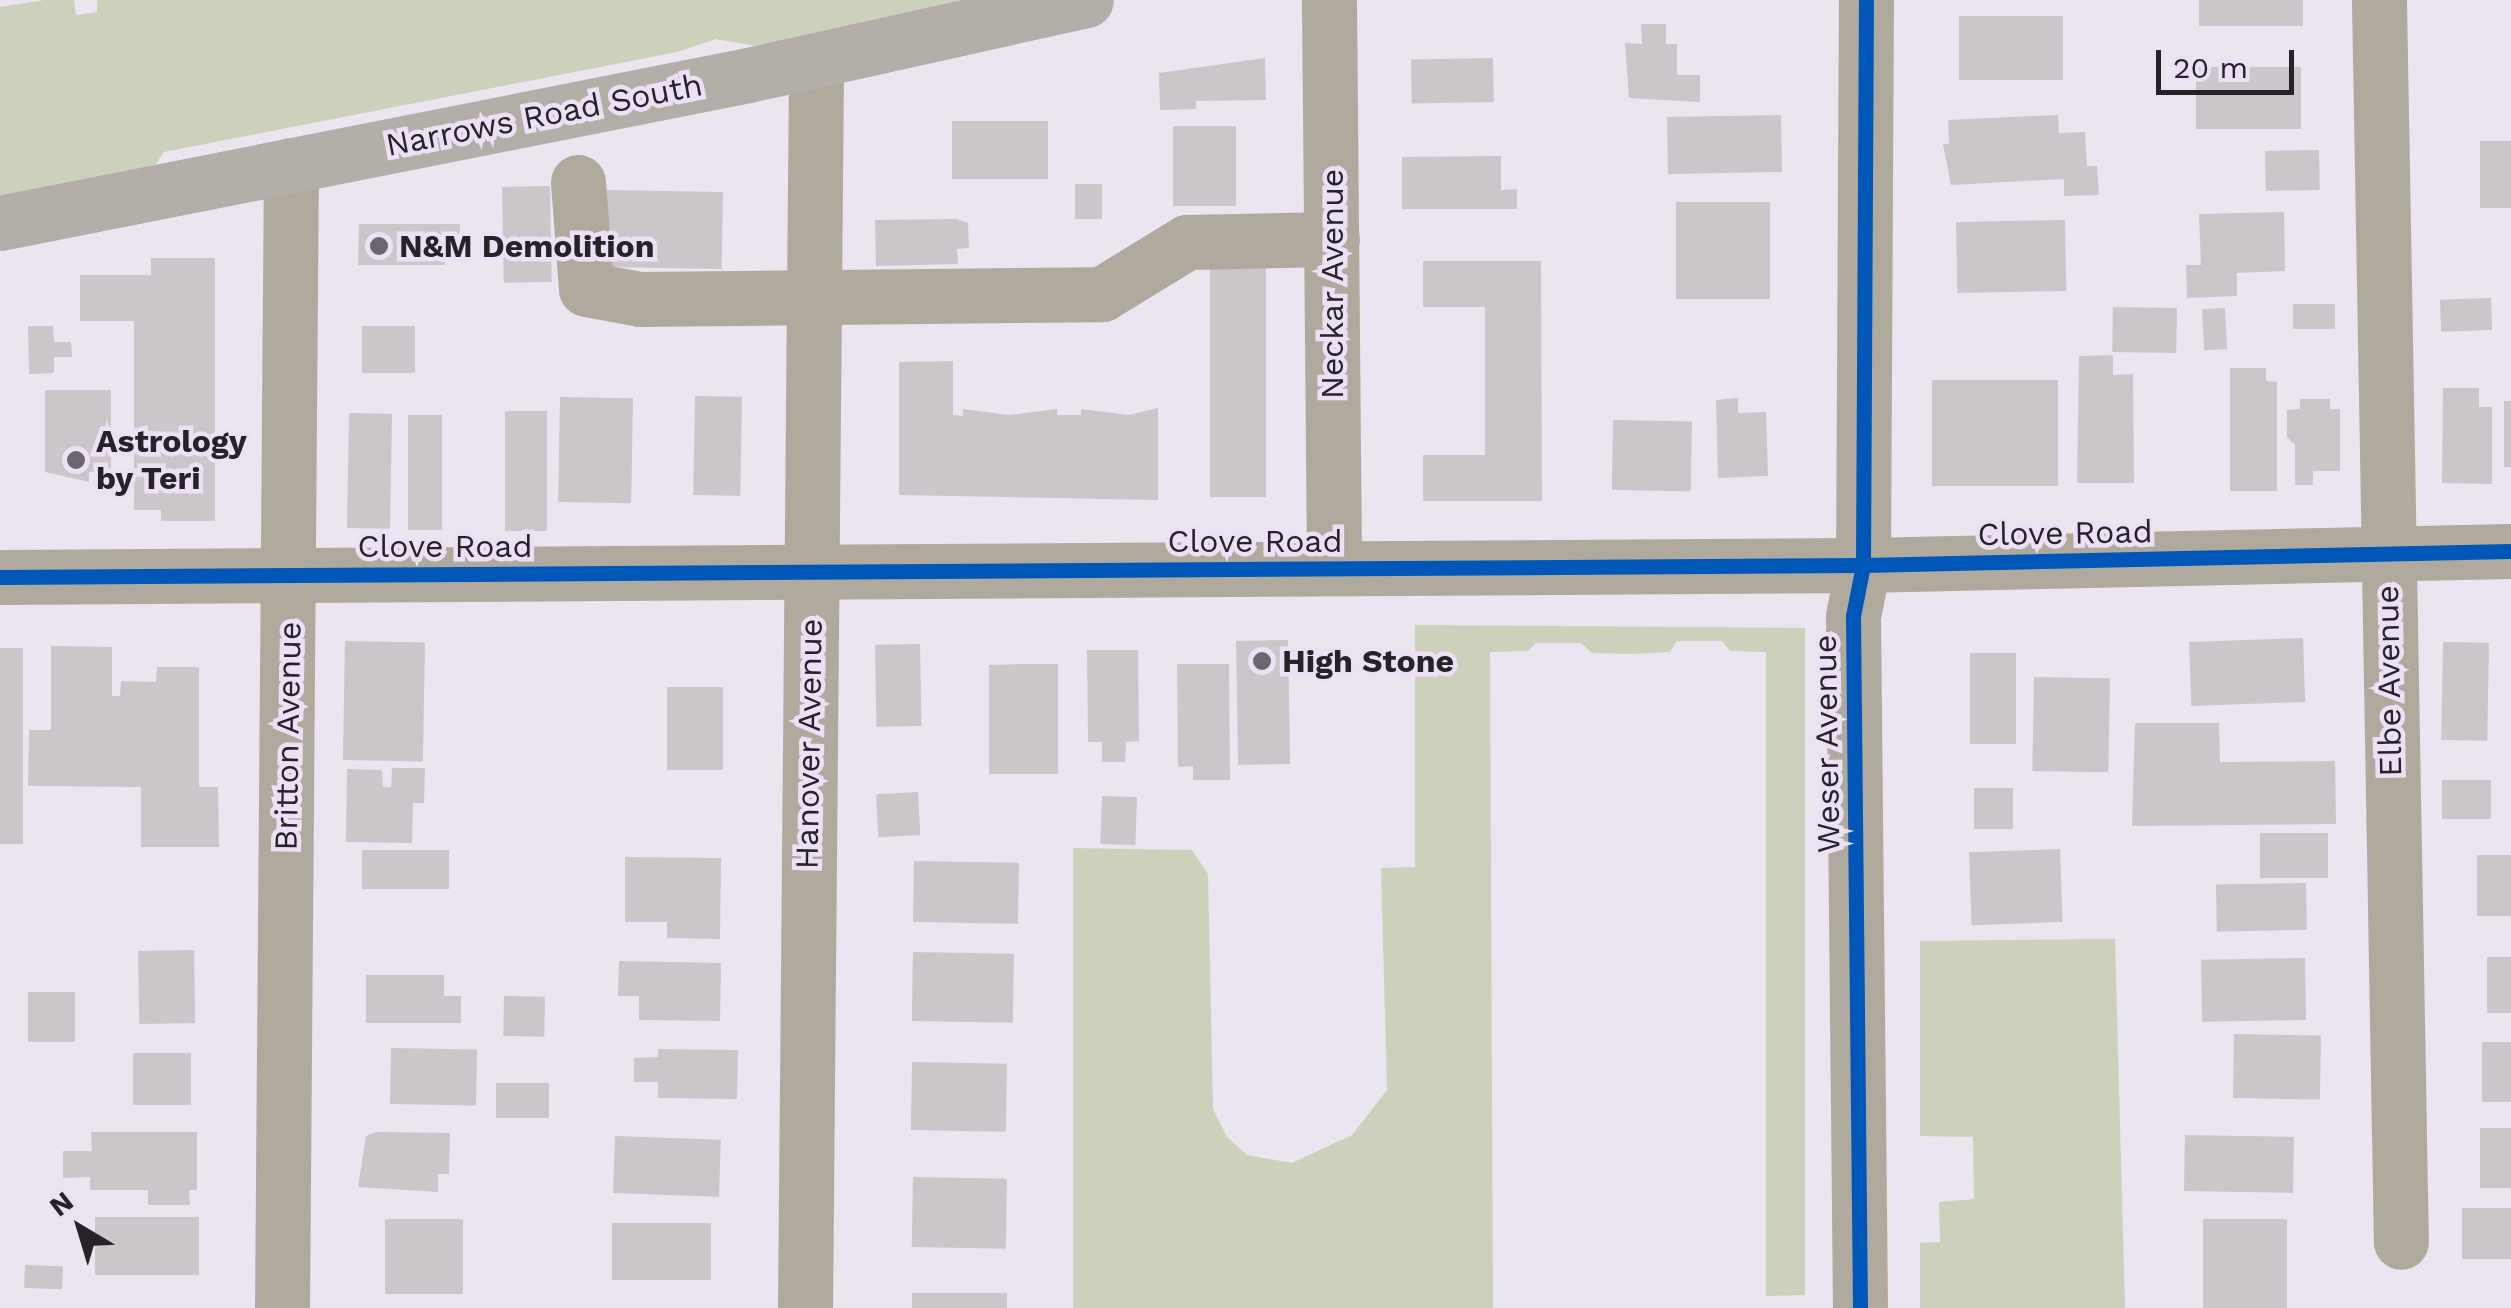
<!DOCTYPE html>
<html>
<head>
<meta charset="utf-8">
<style>
  body { margin:0 }
  #map { position:relative; width:2511px; height:1308px; overflow:hidden; background:#ebe5f0; font-family:"Work Sans",sans-serif }
  div>[style] { position:absolute }
  [style*='--x'] { left:calc(var(--x)*1px); top:calc(var(--y)*1px); width:calc(var(--w)*1px); rotate:calc(var(--a)*1deg) }
  .green>* { inset:0; background:#ccd1bb }
  .building>* { inset:0; background:#ccc5ca; transform-origin:0 0 }
  .minor>* { height:55px; margin:-27.5px; padding:0 27.5px; transform-origin:27.5px; border-radius:27.5px; background:#b0aa9e }
  .major>* { height:55px; margin:-27.5px; padding:0 27.5px; transform-origin:27.5px; border-radius:27.5px; background:#b4aea8 }
  .cycleway>* { height:15px; margin:-7.5px; padding:0 7.5px; transform-origin:7.5px; border-radius:7.5px; background:#0057b8 }
  .dots>* { width:28px; height:28px; translate:-50% -50%; box-sizing:border-box; border:5px solid #ece1f4; border-radius:50% }
  span { translate:-50% -50%; white-space:nowrap; text-align:center; line-height:1.15; -webkit-text-stroke:9px #ece1f4; paint-order:stroke }
  .street-label { font-size:32px; color:#262228 }
  .poi-label { font-size:32px; color:#262228; font-weight:700 }
  .left { translate:0 -50%; text-align:left }
  .north { position:absolute; left:30px; top:1178px; width:100px; height:100px; -webkit-text-stroke:8px #ece1f4; paint-order:stroke; rotate:322deg; font-size:28px; font-weight:700; line-height:40px; text-align:center; color:#262228 }
  .north::after { content:''; display:block; margin:auto; width:35px; height:45px; background:#262228; clip-path:polygon(50% 0,100% 100%,50% 72%,0 100%) }
  .scale { position:absolute; left:2156px; top:50px; width:138px; height:45px; box-sizing:border-box; border:5px solid #262228; border-top:0; padding-left:12px; font-size:30px; line-height:35px; white-space:nowrap; color:#262228; -webkit-text-stroke:8px #ece1f4; paint-order:stroke }
</style>
</head>
<body>
<div id="map">
  <div class="green">
    <div style="clip-path:polygon(44px 0,74px 0,76px 15px,97px 12px,97px 0,963px 0,755px 46px,716px 39px,677px 52px,164px 152px,155px 165px,0 197px,0 7px)"></div>
    <div style="clip-path:polygon(1415px 625px,1805px 628px,1805px 1295px,1766px 1296px,1766px 652px,1730px 651px,1722px 641px,1677px 641px,1670px 652px,1635px 654px,1592px 653px,1581px 643px,1536px 643px,1528px 651px,1490px 652px,1493px 1308px,1073px 1308px,1073px 848px,1192px 850px,1208px 874px,1213px 1109px,1227px 1137px,1247px 1155px,1292px 1163px,1352px 1135px,1387px 1090px,1381px 868px,1415px 867px)"></div>
    <div style="clip-path:polygon(2115px 939px,2125px 1308px,1920px 1308px,1920px 1243px,1940px 1242px,1939px 1202px,1974px 1199px,1973px 1137px,1920px 1136px,1920px 941px)"></div>
  </div>
  <div class="building">
    <div style="left:2199px;top:0;width:104px;height:26px"></div>
    <div style="left:1959px;top:16px;width:104px;height:64px"></div>
    <div style="clip-path:polygon(1641px 24px,1666px 24px,1666px 44px,1677px 44px,1677px 75px,1700px 75px,1700px 102px,1629px 98px,1625px 43px,1642px 44px)"></div>
    <div style="clip-path:polygon(1265px 58px,1266px 100px,1196px 101px,1196px 109px,1160px 110px,1159px 73px)"></div>
    <div style="left:1493px;top:58px;width:44px;height:82px;rotate:89deg"></div>
    <div style="left:2196px;top:67px;width:105px;height:62px"></div>
    <div style="left:1781px;top:115px;width:57px;height:114px;rotate:89deg"></div>
    <div style="clip-path:polygon(2058px 115px,2059px 133px,2085px 132px,2087px 166px,2097px 166px,2099px 195px,2064px 196px,2064px 179px,1951px 185px,1943px 144px,1949px 144px,1948px 120px)"></div>
    <div style="left:952px;top:121px;width:96px;height:58px"></div>
    <div style="left:1173px;top:126px;width:63px;height:80px"></div>
    <div style="left:2480px;top:141px;width:31px;height:67px"></div>
    <div style="left:2319px;top:150px;width:40px;height:54px;rotate:89deg"></div>
    <div style="clip-path:polygon(1501px 156px,1501px 190px,1517px 189px,1517px 209px,1402px 209px,1402px 157px)"></div>
    <div style="left:1075px;top:184px;width:27px;height:35px"></div>
    <div style="left:550px;top:186px;width:96px;height:48px;rotate:89deg"></div>
    <div style="left:607px;top:190px;width:116px;height:77px;rotate:1deg"></div>
    <div style="left:1676px;top:202px;width:94px;height:97px"></div>
    <div style="clip-path:polygon(2284px 212px,2285px 271px,2237px 273px,2237px 296px,2187px 298px,2186px 265px,2201px 265px,2199px 214px)"></div>
    <div style="clip-path:polygon(957px 219px,968px 223px,969px 248px,957px 249px,958px 264px,876px 266px,875px 220px)"></div>
    <div style="left:2065px;top:220px;width:71px;height:109px;rotate:89deg"></div>
    <div style="clip-path:polygon(359px 224px,460px 224px,460px 253px,445px 253px,445px 265px,358px 265px)"></div>
    <div style="clip-path:polygon(151px 258px,215px 258px,215px 521px,161px 521px,161px 510px,134px 510px,134px 321px,80px 321px,80px 275px,151px 275px)"></div>
    <div style="left:1210px;top:260px;width:56px;height:237px"></div>
    <div style="clip-path:polygon(1423px 261px,1541px 261px,1542px 501px,1423px 501px,1423px 455px,1485px 455px,1485px 307px,1423px 307px)"></div>
    <div style="left:2491px;top:298px;width:32px;height:51px;rotate:88deg"></div>
    <div style="left:2293px;top:304px;width:42px;height:25px"></div>
    <div style="left:2113px;top:307px;width:64px;height:45px;rotate:1deg"></div>
    <div style="left:2225px;top:308px;width:41px;height:23px;rotate:87deg"></div>
    <div style="clip-path:polygon(28px 326px,53px 326px,54px 342px,71px 342px,72px 357px,54px 357px,54px 373px,29px 374px)"></div>
    <div style="left:362px;top:326px;width:53px;height:47px"></div>
    <div style="clip-path:polygon(2113px 355px,2113px 375px,2133px 374px,2134px 483px,2077px 483px,2079px 356px)"></div>
    <div style="clip-path:polygon(953px 361px,953px 415px,963px 416px,963px 409px,1009px 415px,1057px 409px,1057px 415px,1081px 415px,1081px 409px,1129px 415px,1158px 408px,1158px 500px,899px 495px,899px 362px)"></div>
    <div style="clip-path:polygon(2230px 368px,2266px 368px,2266px 381px,2277px 382px,2277px 491px,2230px 491px)"></div>
    <div style="left:1932px;top:380px;width:126px;height:106px"></div>
    <div style="clip-path:polygon(2443px 388px,2479px 388px,2479px 407px,2492px 407px,2492px 484px,2442px 483px)"></div>
    <div style="clip-path:polygon(45px 390px,111px 390px,111px 473px,89px 472px,89px 482px,45px 472px)"></div>
    <div style="left:695px;top:396px;width:47px;height:99px;rotate:1deg"></div>
    <div style="left:560px;top:397px;width:73px;height:105px;rotate:1deg"></div>
    <div style="clip-path:polygon(1738px 398px,1738px 413px,1766px 412px,1768px 476px,1718px 478px,1716px 400px)"></div>
    <div style="clip-path:polygon(2300px 399px,2330px 399px,2330px 409px,2340px 409px,2340px 471px,2313px 471px,2313px 485px,2295px 485px,2295px 445px,2287px 437px,2287px 410px,2300px 409px)"></div>
    <div style="left:2504px;top:401px;width:7px;height:66px"></div>
    <div style="left:505px;top:411px;width:42px;height:120px"></div>
    <div style="left:349px;top:413px;width:43px;height:115px;rotate:1deg"></div>
    <div style="left:408px;top:415px;width:34px;height:115px"></div>
    <div style="left:1613px;top:420px;width:79px;height:70px;rotate:1deg"></div>
    <div style="left:2303px;top:638px;width:64px;height:114px;rotate:88deg"></div>
    <div style="left:1288px;top:640px;width:124px;height:52px;rotate:89deg"></div>
    <div style="left:345px;top:641px;width:80px;height:119px;rotate:1deg"></div>
    <div style="left:2443px;top:642px;width:46px;height:98px;rotate:1deg"></div>
    <div style="left:920px;top:644px;width:82px;height:45px;rotate:89deg"></div>
    <div style="clip-path:polygon(51px 646px,112px 647px,112px 696px,120px 696px,121px 681px,156px 682px,157px 667px,199px 667px,199px 787px,218px 787px,219px 847px,141px 847px,141px 787px,28px 786px,29px 730px,51px 730px)"></div>
    <div style="left:0;top:648px;width:23px;height:196px"></div>
    <div style="clip-path:polygon(1087px 650px,1138px 650px,1139px 741px,1126px 742px,1125px 762px,1102px 762px,1102px 742px,1088px 742px)"></div>
    <div style="left:1970px;top:653px;width:46px;height:91px"></div>
    <div style="clip-path:polygon(1024px 664px,1058px 664px,1058px 774px,989px 774px,989px 665px)"></div>
    <div style="clip-path:polygon(1177px 664px,1229px 664px,1230px 780px,1193px 780px,1193px 766px,1178px 767px)"></div>
    <div style="left:2034px;top:677px;width:76px;height:94px;rotate:1deg"></div>
    <div style="left:667px;top:687px;width:56px;height:83px"></div>
    <div style="clip-path:polygon(2135px 723px,2219px 723px,2220px 762px,2335px 761px,2336px 824px,2132px 826px)"></div>
    <div style="clip-path:polygon(392px 768px,425px 768px,424px 803px,413px 803px,412px 843px,346px 842px,347px 769px,382px 770px,383px 787px,391px 787px)"></div>
    <div style="left:2442px;top:780px;width:49px;height:39px"></div>
    <div style="left:1974px;top:788px;width:39px;height:41px"></div>
    <div style="left:918px;top:792px;width:43px;height:42px;rotate:87deg"></div>
    <div style="left:1102px;top:796px;width:35px;height:48px;rotate:2deg"></div>
    <div style="left:2328px;top:833px;width:45px;height:68px;rotate:90deg"></div>
    <div style="left:2060px;top:849px;width:73px;height:91px;rotate:88deg"></div>
    <div style="left:449px;top:850px;width:39px;height:87px;rotate:90deg"></div>
    <div style="left:2477px;top:855px;width:34px;height:61px"></div>
    <div style="clip-path:polygon(625px 857px,721px 858px,720px 939px,667px 938px,667px 922px,625px 922px)"></div>
    <div style="left:914px;top:861px;width:105px;height:61px;rotate:1deg"></div>
    <div style="left:2306px;top:883px;width:47px;height:90px;rotate:89deg"></div>
    <div style="left:194px;top:950px;width:73px;height:56px;rotate:89deg"></div>
    <div style="left:913px;top:952px;width:101px;height:69px;rotate:1deg"></div>
    <div style="left:2487px;top:957px;width:24px;height:56px"></div>
    <div style="left:2305px;top:958px;width:62px;height:104px;rotate:89deg"></div>
    <div style="clip-path:polygon(619px 961px,721px 963px,720px 1021px,639px 1020px,639px 996px,618px 996px)"></div>
    <div style="clip-path:polygon(366px 975px,444px 975px,444px 996px,461px 996px,461px 1023px,366px 1023px)"></div>
    <div style="left:28px;top:992px;width:47px;height:50px"></div>
    <div style="left:504px;top:996px;width:41px;height:40px;rotate:1deg"></div>
    <div style="left:2234px;top:1034px;width:87px;height:64px;rotate:1deg"></div>
    <div style="left:2511px;top:1042px;width:60px;height:29px;rotate:90deg"></div>
    <div style="left:391px;top:1048px;width:86px;height:56px;rotate:1deg"></div>
    <div style="clip-path:polygon(658px 1049px,738px 1050px,737px 1099px,658px 1098px,658px 1082px,634px 1082px,634px 1058px,658px 1057px)"></div>
    <div style="left:133px;top:1053px;width:58px;height:52px"></div>
    <div style="left:912px;top:1062px;width:95px;height:68px;rotate:1deg"></div>
    <div style="left:496px;top:1083px;width:53px;height:35px"></div>
    <div style="left:2511px;top:1128px;width:60px;height:31px;rotate:90deg"></div>
    <div style="clip-path:polygon(91px 1132px,197px 1132px,197px 1190px,189px 1190px,190px 1205px,148px 1205px,148px 1190px,90px 1190px,90px 1177px,63px 1178px,63px 1151px,92px 1151px)"></div>
    <div style="clip-path:polygon(376px 1132px,450px 1133px,449px 1174px,438px 1174px,438px 1192px,358px 1187px,366px 1136px)"></div>
    <div style="left:2185px;top:1135px;width:109px;height:56px;rotate:1deg"></div>
    <div style="left:615px;top:1136px;width:106px;height:57px;rotate:2deg"></div>
    <div style="left:913px;top:1177px;width:94px;height:70px;rotate:1deg"></div>
    <div style="left:2462px;top:1208px;width:49px;height:51px"></div>
    <div style="left:95px;top:1217px;width:104px;height:58px"></div>
    <div style="left:385px;top:1219px;width:78px;height:75px"></div>
    <div style="left:2203px;top:1219px;width:84px;height:89px"></div>
    <div style="left:612px;top:1223px;width:99px;height:57px"></div>
    <div style="left:25px;top:1265px;width:38px;height:23px;rotate:2deg"></div>
    <div style="left:912px;top:1293px;width:95px;height:15px"></div>
  </div>
  <div class="minor">
    <div style="--x:1329;--y:0;--w:567;--a:89.49"></div>
    <div style="--x:2379;--y:0;--w:1242;--a:88.99"></div>
    <div style="--x:578;--y:182;--w:107;--a:85.7"></div>
    <div style="--x:586;--y:289;--w:55;--a:10.5"></div>
    <div style="--x:640;--y:299;--w:462;--a:-0.6"></div>
    <div style="--x:1102;--y:294;--w:100;--a:-31.5"></div>
    <div style="--x:1187;--y:242;--w:145;--a:-1.2"></div>
    <div style="--x:0;--y:577;--w:1863;--a:-0.37"></div>
    <div style="--x:1863;--y:565;--w:648;--a:-1.24"></div>
    <div style="--x:282;--y:1308;--w:1143;--a:-89.55"></div>
    <div style="--x:805;--y:1308;--w:1247;--a:-89.49"></div>
    <div style="--x:1860;--y:1308;--w:692;--a:-90.58"></div>
    <div style="--x:1853;--y:616;--w:52;--a:-78.9"></div>
    <div style="--x:1863;--y:565;--w:565;--a:-89.7"></div>
  </div>
  <div class="major">
    <div style="--x:0;--y:223;--w:763;--a:-11.19"></div>
    <div style="--x:748;--y:75;--w:346;--a:-12.5"></div>
  </div>
  <div class="cycleway">
    <div style="--x:0;--y:577;--w:1863;--a:-0.37"></div>
    <div style="--x:1863;--y:565;--w:648;--a:-1.24"></div>
    <div style="--x:1860;--y:1308;--w:692;--a:-90.58"></div>
    <div style="--x:1853;--y:616;--w:52;--a:-78.9"></div>
    <div style="--x:1863;--y:565;--w:565;--a:-89.7"></div>
  </div>
  <div class="dots">
    <div style="left:379px;top:246px;background:#6b666e"></div>
    <div style="left:76px;top:460px;background:#6b666e"></div>
    <div style="left:1262px;top:661px;background:#6b666e"></div>
  </div>
  <div class="street-label">
    <span style="left:544px;top:115px;rotate:-11deg">Narrows Road South</span>
    <span style="left:1332px;top:284px;rotate:-90deg">Neckar Avenue</span>
    <span style="left:2065px;top:533px;rotate:-1deg">Clove Road</span>
    <span style="left:1255px;top:541px">Clove Road</span>
    <span style="left:445px;top:546px">Clove Road</span>
    <span style="left:2389px;top:681px;rotate:-91deg">Elbe Avenue</span>
    <span style="left:288px;top:736px;rotate:-89deg">Britton Avenue</span>
    <span style="left:809px;top:744px;rotate:-89deg">Hanover Avenue</span>
    <span style="left:1827px;top:744px;rotate:-91deg">Weser Avenue</span>
  </div>
  <div class="poi-label">
    <span class="left" style="left:399px;top:246px">N&amp;M Demolition</span>
    <span class="left" style="left:96px;top:460px">Astrology<br>by Teri</span>
    <span class="left" style="left:1282px;top:661px">High Stone</span>
  </div>
  <div class="north">N</div>
  <div class="scale">20 m</div>
</div>
</body>
</html>
